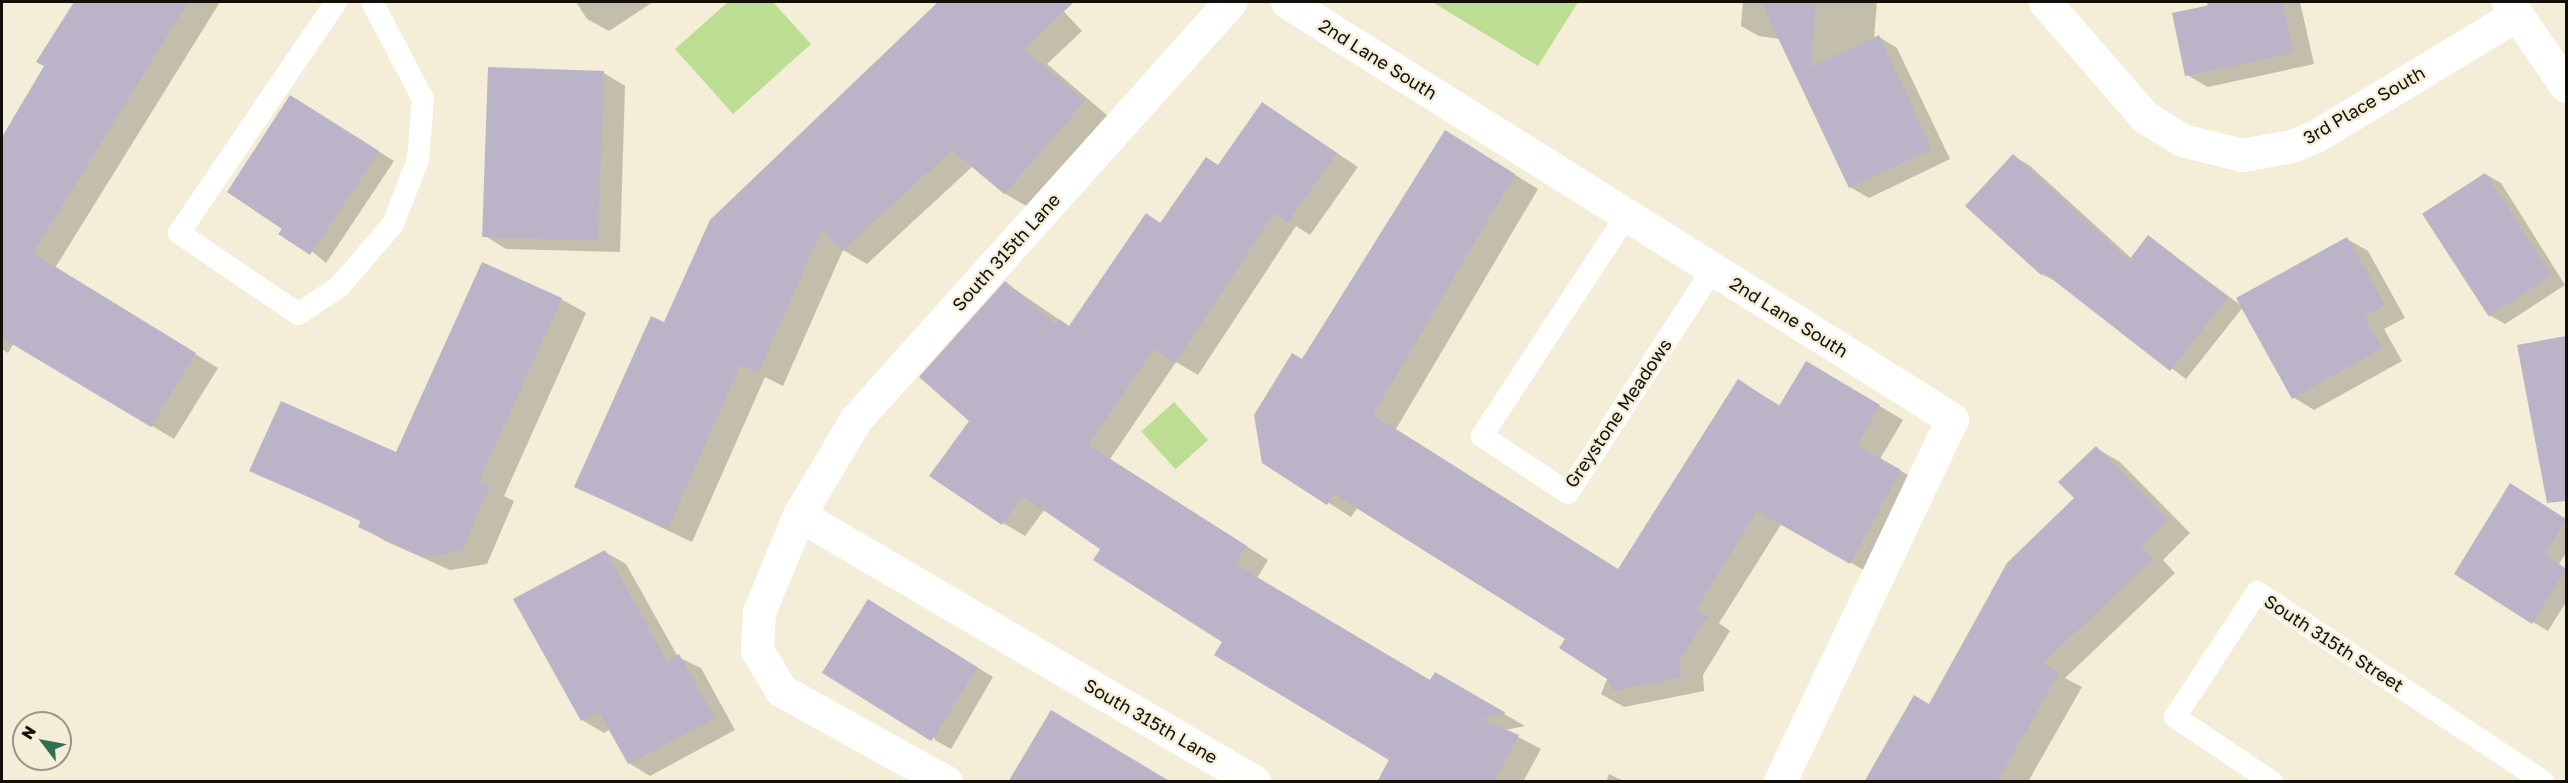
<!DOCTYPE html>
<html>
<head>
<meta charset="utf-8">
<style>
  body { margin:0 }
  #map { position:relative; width:2568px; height:783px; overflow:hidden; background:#f4eed8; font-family:"Golos Text",sans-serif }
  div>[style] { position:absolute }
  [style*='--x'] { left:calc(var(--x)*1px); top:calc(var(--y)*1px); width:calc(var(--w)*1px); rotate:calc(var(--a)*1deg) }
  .green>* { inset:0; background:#bddd92; transform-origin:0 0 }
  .shadow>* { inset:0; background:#0003 }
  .building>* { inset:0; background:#bbb3c7; transform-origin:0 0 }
  .service>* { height:22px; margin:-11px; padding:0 11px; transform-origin:11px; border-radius:11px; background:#fff }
  .minor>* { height:33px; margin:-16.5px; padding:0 16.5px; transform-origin:16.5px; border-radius:16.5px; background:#fff }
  span { translate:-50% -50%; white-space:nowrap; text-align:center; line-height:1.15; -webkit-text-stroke:4.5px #f4eed8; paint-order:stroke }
  .street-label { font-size:18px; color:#121008 }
  .frame { position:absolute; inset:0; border:3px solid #121008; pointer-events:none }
  .north { position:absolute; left:12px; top:711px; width:60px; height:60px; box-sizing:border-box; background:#f4eed8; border:2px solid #9a9585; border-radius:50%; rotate:302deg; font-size:16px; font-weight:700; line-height:24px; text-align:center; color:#121008 }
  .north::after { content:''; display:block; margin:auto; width:21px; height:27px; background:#346c55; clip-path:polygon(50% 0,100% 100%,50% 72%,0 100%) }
</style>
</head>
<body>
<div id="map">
  <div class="green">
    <div style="clip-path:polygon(728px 2px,773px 2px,811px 44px,733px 114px,675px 49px)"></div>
    <div style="clip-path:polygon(1432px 2px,1578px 2px,1538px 66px)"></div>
    <div style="left:1174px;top:402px;width:51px;height:44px;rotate:48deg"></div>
  </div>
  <div class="shadow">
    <div style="clip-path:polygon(76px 2px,220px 2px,55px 268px,218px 368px,174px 439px,14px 343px,8px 353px,2px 349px,2px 140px,46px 66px,39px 61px)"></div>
    <div style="clip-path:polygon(576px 2px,653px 2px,609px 31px,587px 19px)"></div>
    <div style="clip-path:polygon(940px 2px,1055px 2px,1082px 31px,1047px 64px,1108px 116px,1028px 207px,1004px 193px,973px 166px,867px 264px,843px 250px,783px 386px,765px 377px,692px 542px,576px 487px,665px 325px,711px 220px)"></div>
    <div style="clip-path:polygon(1743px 2px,1877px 2px,1874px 39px,1879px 37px,1897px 48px,1950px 159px,1869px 198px,1850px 187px,1780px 39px,1759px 36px,1741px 26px)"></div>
    <div style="clip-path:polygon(2208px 2px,2300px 2px,2314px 64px,2208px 87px,2187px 75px)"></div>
    <div style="clip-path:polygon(604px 73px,625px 86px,620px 252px,506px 249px,485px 236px)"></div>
    <div style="clip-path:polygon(1263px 104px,1358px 167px,1310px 235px,1296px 226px,1198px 375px,1176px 362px,1110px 459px,1268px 560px,1257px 578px,1431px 682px,1436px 674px,1525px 726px,1505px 730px,1541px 749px,1523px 782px,1379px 782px,1391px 759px,1045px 509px,1025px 536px,1003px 523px,971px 420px,1006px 283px,1070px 327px,1147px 215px,1161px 224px,1219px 166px)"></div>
    <div style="clip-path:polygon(306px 106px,394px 161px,326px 263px,284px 228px)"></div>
    <div style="clip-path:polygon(1469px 146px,1538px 189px,1396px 429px,1619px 570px,1738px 381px,1781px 406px,1807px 363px,1903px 420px,1880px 459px,1924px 484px,1874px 576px,1782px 523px,1719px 623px,1730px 631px,1703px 675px,1704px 691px,1624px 707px,1601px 694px,1621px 644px,1358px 507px,1351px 517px,1264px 462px,1303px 361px)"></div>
    <div style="clip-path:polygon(2013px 156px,2029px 165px,2131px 258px,2149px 237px,2243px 307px,2186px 379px,2058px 282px,2041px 274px)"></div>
    <div style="clip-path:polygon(2485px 174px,2501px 183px,2565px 285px,2505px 324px,2489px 315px)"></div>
    <div style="clip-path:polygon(2347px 239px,2368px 251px,2405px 318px,2384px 329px,2402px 361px,2314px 410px,2293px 397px)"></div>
    <div style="clip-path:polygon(561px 299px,586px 313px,504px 496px,514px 501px,487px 564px,450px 570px,385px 541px,360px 526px,362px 522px,251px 470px,396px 454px)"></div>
    <div style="clip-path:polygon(2566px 337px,2566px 462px,2555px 464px,2518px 346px)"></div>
    <div style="clip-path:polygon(2096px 448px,2120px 462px,2190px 533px,2163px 560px,2175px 573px,2065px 678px,2082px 687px,2029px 780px,2032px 782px,1866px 782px,1930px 706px,2076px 498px)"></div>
    <div style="clip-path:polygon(2526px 494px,2566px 520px,2566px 553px,2559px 564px,2566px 569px,2566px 602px,2548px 631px,2533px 622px)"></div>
    <div style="clip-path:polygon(605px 552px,626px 564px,678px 657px,701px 668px,735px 730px,650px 776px,629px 763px,610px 729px,604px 733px,582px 720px,515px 600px)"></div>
    <div style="clip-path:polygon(884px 610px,993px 677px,951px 749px,935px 740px)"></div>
    <div style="clip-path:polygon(1609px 774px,1626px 782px,1606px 782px)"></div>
  </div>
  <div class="building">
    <div style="clip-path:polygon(74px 2px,188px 2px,33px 253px,196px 353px,151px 427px,2px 338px,2px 137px,44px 66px,36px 62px)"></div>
    <div style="clip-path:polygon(938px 2px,1074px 2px,1024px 49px,1085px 101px,1004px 194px,952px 150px,842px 251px,822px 230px,758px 373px,740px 365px,668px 529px,574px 487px,651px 316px,664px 322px,710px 220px)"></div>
    <div style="clip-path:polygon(1761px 2px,1816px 2px,1811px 67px,1879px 35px,1932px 149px,1849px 188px)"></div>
    <div style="clip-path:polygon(2224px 2px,2282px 2px,2294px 53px,2185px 76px,2172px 13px)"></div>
    <div style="left:488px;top:67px;width:116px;height:170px;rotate:2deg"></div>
    <div style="clip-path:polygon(290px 95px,379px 151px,310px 255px,278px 234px,282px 229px,227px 192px)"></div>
    <div style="clip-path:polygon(1262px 102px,1337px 153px,1287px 223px,1274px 213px,1175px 363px,1154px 349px,1088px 445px,1247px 546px,1235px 564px,1430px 680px,1435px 672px,1506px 713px,1481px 719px,1519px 735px,1494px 782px,1377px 782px,1389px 760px,1214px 655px,1222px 642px,1093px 560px,1100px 549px,1023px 496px,1002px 525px,929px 476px,969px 421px,919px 377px,1005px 281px,1055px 324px,1059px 319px,1069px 326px,1146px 213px,1160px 223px,1206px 157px,1218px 165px)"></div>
    <div style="clip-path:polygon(1445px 130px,1515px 174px,1373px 415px,1508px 500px,1618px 569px,1738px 379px,1779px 406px,1806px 361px,1880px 405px,1857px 445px,1901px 470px,1850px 564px,1757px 511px,1696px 609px,1708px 616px,1679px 661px,1681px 677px,1614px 691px,1607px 679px,1559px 648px,1565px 639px,1334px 494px,1327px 505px,1262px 463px,1254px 415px,1292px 353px,1302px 359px)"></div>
    <div style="clip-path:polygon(2013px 154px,2129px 260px,2148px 235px,2228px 297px,2170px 371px,2043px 272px,2041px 275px,1965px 206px)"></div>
    <div style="left:2485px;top:173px;width:122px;height:75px;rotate:57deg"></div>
    <div style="clip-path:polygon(2347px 237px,2385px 305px,2364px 316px,2382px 348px,2292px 399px,2236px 298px)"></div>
    <div style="clip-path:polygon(482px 262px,562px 298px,479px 481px,490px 486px,462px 551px,423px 557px,358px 527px,361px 520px,249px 471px,281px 401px,396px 452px)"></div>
    <div style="clip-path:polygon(2566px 336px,2566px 501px,2547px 503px,2517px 345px)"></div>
    <div style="clip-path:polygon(2096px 446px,2168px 519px,2141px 546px,2153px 559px,2043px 663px,2059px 673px,1997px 782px,1864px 782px,1914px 695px,1929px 704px,2007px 563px,2074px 498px,2058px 482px)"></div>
    <div style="clip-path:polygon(2510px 483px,2566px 519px,2545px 554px,2566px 569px,2532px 624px,2454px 574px)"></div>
    <div style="clip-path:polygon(605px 550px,667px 661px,679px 654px,715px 718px,628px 764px,599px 712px,581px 721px,513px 599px)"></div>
    <div style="left:868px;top:599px;width:129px;height:87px;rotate:32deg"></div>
    <div style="clip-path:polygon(1051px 710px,1171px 782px,1008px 782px)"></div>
  </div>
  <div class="service">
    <div style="--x:336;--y:2;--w:279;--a:124.2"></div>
    <div style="--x:179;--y:233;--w:144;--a:34.2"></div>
    <div style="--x:298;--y:314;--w:49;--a:-33.4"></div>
    <div style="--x:339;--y:287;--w:83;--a:-49.4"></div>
    <div style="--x:393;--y:224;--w:69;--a:-68.7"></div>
    <div style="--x:418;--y:160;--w:61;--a:-85.3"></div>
    <div style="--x:423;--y:99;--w:110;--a:-117.7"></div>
    <div style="--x:1627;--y:215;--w:264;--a:123.3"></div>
    <div style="--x:1482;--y:436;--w:103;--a:33.5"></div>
    <div style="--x:1568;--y:493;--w:267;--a:-57.1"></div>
    <div style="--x:2272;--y:782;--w:117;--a:-146.2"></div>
    <div style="--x:2175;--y:717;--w:149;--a:-56.7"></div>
    <div style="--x:2257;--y:592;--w:344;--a:33.5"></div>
  </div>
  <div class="minor">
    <div style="--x:1287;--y:2;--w:785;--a:32.09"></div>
    <div style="--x:1952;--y:419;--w:402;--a:115.4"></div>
    <div style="--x:2045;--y:2;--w:152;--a:49"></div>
    <div style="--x:2145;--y:117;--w:44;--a:31.9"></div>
    <div style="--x:2182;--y:140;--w:62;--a:14"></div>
    <div style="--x:2242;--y:155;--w:51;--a:-10.2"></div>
    <div style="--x:2292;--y:146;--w:26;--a:-23"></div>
    <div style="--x:2316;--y:136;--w:234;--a:-31.2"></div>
    <div style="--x:2508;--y:2;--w:102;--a:55.4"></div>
    <div style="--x:799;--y:515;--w:528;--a:30.35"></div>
    <div style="--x:946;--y:782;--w:189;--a:-150.9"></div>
    <div style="--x:781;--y:690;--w:47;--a:-121"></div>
    <div style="--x:757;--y:650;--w:38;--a:-87"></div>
    <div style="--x:759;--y:612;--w:105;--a:-67.6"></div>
    <div style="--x:799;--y:515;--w:112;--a:-59.3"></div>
    <div style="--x:856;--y:419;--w:560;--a:-48.11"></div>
  </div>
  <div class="street-label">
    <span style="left:1378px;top:59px;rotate:32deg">2nd Lane South</span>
    <span style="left:2364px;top:105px;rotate:-30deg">3rd Place South</span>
    <span style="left:1006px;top:252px;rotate:-48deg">South 315th Lane</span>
    <span style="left:1789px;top:317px;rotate:32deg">2nd Lane South</span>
    <span style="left:1618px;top:413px;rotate:-56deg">Greystone Meadows</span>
    <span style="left:2334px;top:643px;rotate:33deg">South 315th Street</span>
    <span style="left:1151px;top:721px;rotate:30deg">South 315th Lane</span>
  </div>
  <div class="frame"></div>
  <div class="north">N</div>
</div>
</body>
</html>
